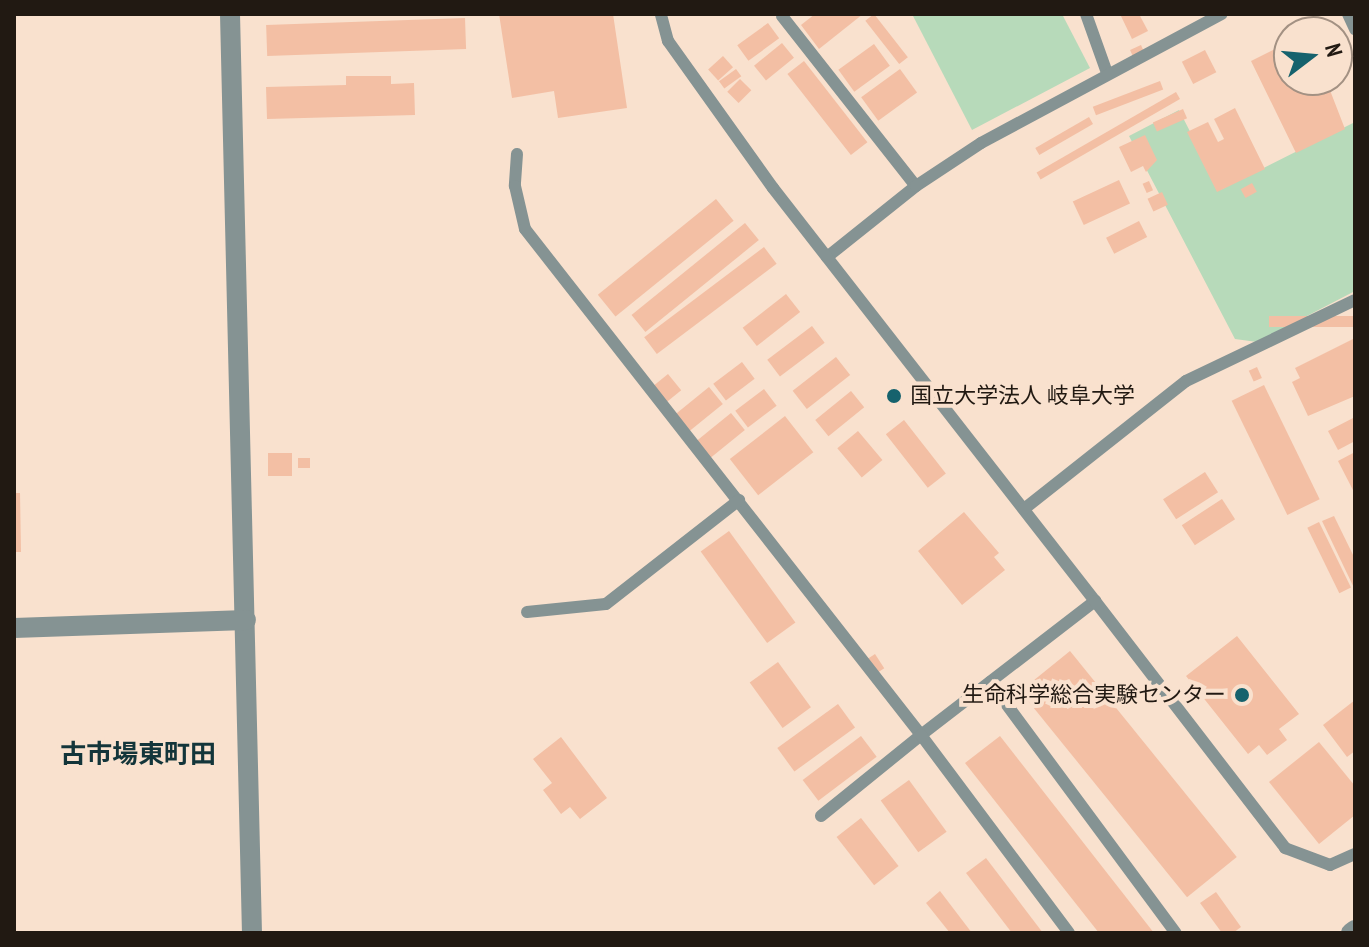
<!DOCTYPE html>
<html>
<head>
<meta charset="utf-8">
<style>
  body { margin:0 }
  #map { position:relative; width:1369px; height:947px; overflow:hidden; background:#f9e1ce; font-family:"PT Sans Narrow","Noto Sans JP",sans-serif }
  div>[style] { position:absolute }
  [style*='--x'] { left:calc(var(--x)*1px); top:calc(var(--y)*1px); width:calc(var(--w)*1px); rotate:calc(var(--a)*1deg) }
  .green>* { inset:0; background:#b7daba }
  .building>* { inset:0; background:#f3bfa4; transform-origin:0 0 }
  .service>* { height:12px; margin:-6px; padding:0 6px; transform-origin:6px; border-radius:6px; background:#859393 }
  .minor>* { height:20px; margin:-10px; padding:0 10px; transform-origin:10px; border-radius:10px; background:#859393 }
  .dots>* { width:22px; height:22px; translate:-50% -50%; box-sizing:border-box; border:4px solid #f9e1ce; border-radius:50% }
  span { translate:-50% -50%; white-space:nowrap; text-align:center; line-height:1.15; -webkit-text-stroke:8px #f9e1ce; paint-order:stroke }
  .poi-label { font-size:22px; color:#211912 }
  .left { translate:0 -50%; text-align:left }
  .right { translate:-100% -50%; text-align:right }
  .quarter-label { font-size:26px; color:#13353a; font-weight:700 }
  .frame { position:absolute; inset:0; border:16px solid #211912; pointer-events:none }
  .north { position:absolute; left:1273px; top:16px; width:80px; height:80px; box-sizing:border-box; background:#f9e1ce; border:2px solid #a39183; border-radius:50%; rotate:74deg; font-size:22px; font-weight:700; line-height:32px; text-align:center; color:#211912 }
  .north::after { content:''; display:block; margin:auto; width:28px; height:36px; background:#16626d; clip-path:polygon(50% 0,100% 100%,50% 72%,0 100%) }
</style>
</head>
<body>
<div id="map">
  <div class="green">
    <div style="clip-path:polygon(912px 14px,1062px 14px,1090px 68px,972px 130px)"></div>
    <div style="clip-path:polygon(1179px 110px,1220px 190px,1355px 122px,1355px 291px,1257px 342px,1235px 339px,1129px 136px)"></div>
  </div>
  <div class="building">
    <div style="clip-path:polygon(499px 14px,613px 14px,627px 108px,558px 118px,554px 91px,512px 98px)"></div>
    <div style="clip-path:polygon(815px 14px,863px 14px,819px 49px,801px 25px)"></div>
    <div style="left:874px;top:14px;width:55px;height:11px;rotate:52deg"></div>
    <div style="clip-path:polygon(1120px 14px,1139px 14px,1148px 31px,1132px 39px)"></div>
    <div style="left:465px;top:18px;width:31px;height:199px;rotate:88deg"></div>
    <div style="left:768px;top:23px;width:19px;height:38px;rotate:54deg"></div>
    <div style="clip-path:polygon(1289px 42px,1289px 80px,1326px 80px,1345px 129px,1296px 153px,1251px 61px)"></div>
    <div style="left:782px;top:43px;width:19px;height:36px;rotate:51deg"></div>
    <div style="left:874px;top:44px;width:27px;height:44px;rotate:54deg"></div>
    <div style="left:1141px;top:45px;width:10px;height:12px;rotate:66deg"></div>
    <div style="left:1205px;top:50px;width:25px;height:26px;rotate:63deg"></div>
    <div style="left:723px;top:56px;width:15px;height:20px;rotate:48deg"></div>
    <div style="left:804px;top:61px;width:103px;height:21px;rotate:52deg"></div>
    <div style="left:736px;top:69px;width:9px;height:21px;rotate:54deg"></div>
    <div style="left:900px;top:69px;width:29px;height:48px;rotate:54deg"></div>
    <div style="clip-path:polygon(346px 76px,391px 76px,391px 84px,414px 83px,415px 115px,267px 119px,266px 87px,346px 85px)"></div>
    <div style="left:740px;top:79px;width:16px;height:18px;rotate:45deg"></div>
    <div style="left:1160px;top:81px;width:9px;height:72px;rotate:69deg"></div>
    <div style="left:1176px;top:92px;width:8px;height:161px;rotate:60deg"></div>
    <div style="clip-path:polygon(1235px 108px,1265px 169px,1217px 192px,1187px 132px,1208px 122px,1218px 142px,1224px 139px,1214px 119px)"></div>
    <div style="left:1183px;top:109px;width:10px;height:33px;rotate:66deg"></div>
    <div style="left:1089px;top:117px;width:8px;height:62px;rotate:60deg"></div>
    <div style="clip-path:polygon(1145px 135px,1157px 160px,1146px 172px,1143px 166px,1131px 172px,1119px 147px)"></div>
    <div style="left:1119px;top:180px;width:26px;height:51px;rotate:65deg"></div>
    <div style="left:1149px;top:181px;width:10px;height:7px;rotate:66deg"></div>
    <div style="left:1252px;top:183px;width:10px;height:13px;rotate:61deg"></div>
    <div style="left:1162px;top:192px;width:14px;height:16px;rotate:65deg"></div>
    <div style="left:716px;top:199px;width:28px;height:152px;rotate:51deg"></div>
    <div style="left:1139px;top:221px;width:18px;height:37px;rotate:63deg"></div>
    <div style="left:745px;top:223px;width:22px;height:146px;rotate:51deg"></div>
    <div style="left:764px;top:247px;width:21px;height:150px;rotate:53deg"></div>
    <div style="left:786px;top:294px;width:23px;height:55px;rotate:52deg"></div>
    <div style="left:1355px;top:316px;width:11px;height:86px;rotate:90deg"></div>
    <div style="left:812px;top:326px;width:21px;height:56px;rotate:53deg"></div>
    <div style="clip-path:polygon(1355px 338px,1355px 396px,1308px 416px,1292px 382px,1300px 378px,1295px 368px)"></div>
    <div style="left:836px;top:357px;width:23px;height:55px;rotate:52deg"></div>
    <div style="left:742px;top:362px;width:21px;height:36px;rotate:53deg"></div>
    <div style="left:1257px;top:367px;width:12px;height:9px;rotate:66deg"></div>
    <div style="left:668px;top:374px;width:21px;height:23px;rotate:51deg"></div>
    <div style="left:1264px;top:385px;width:127px;height:36px;rotate:64deg"></div>
    <div style="left:709px;top:387px;width:22px;height:46px;rotate:51deg"></div>
    <div style="left:764px;top:389px;width:21px;height:36px;rotate:53deg"></div>
    <div style="left:851px;top:391px;width:21px;height:46px;rotate:51deg"></div>
    <div style="left:731px;top:413px;width:22px;height:48px;rotate:51deg"></div>
    <div style="left:785px;top:416px;width:46px;height:70px;rotate:52deg"></div>
    <div style="clip-path:polygon(1355px 417px,1355px 441px,1338px 450px,1328px 431px)"></div>
    <div style="left:904px;top:420px;width:68px;height:23px;rotate:52deg"></div>
    <div style="left:858px;top:431px;width:38px;height:27px;rotate:50deg"></div>
    <div style="clip-path:polygon(1355px 452px,1355px 494px,1338px 461px)"></div>
    <div style="left:268px;top:453px;width:24px;height:23px"></div>
    <div style="left:298px;top:458px;width:12px;height:10px"></div>
    <div style="left:1205px;top:472px;width:24px;height:50px;rotate:57deg"></div>
    <div style="clip-path:polygon(14px 493px,20px 493px,21px 552px,14px 552px)"></div>
    <div style="left:1222px;top:499px;width:24px;height:48px;rotate:57deg"></div>
    <div style="clip-path:polygon(964px 512px,999px 553px,994px 557px,1005px 570px,962px 605px,918px 551px)"></div>
    <div style="clip-path:polygon(1334px 516px,1355px 559px,1355px 590px,1322px 521px)"></div>
    <div style="left:1319px;top:522px;width:73px;height:13px;rotate:64deg"></div>
    <div style="left:729px;top:531px;width:113px;height:35px;rotate:54deg"></div>
    <div style="clip-path:polygon(1237px 636px,1299px 714px,1279px 729px,1287px 740px,1267px 755px,1259px 745px,1248px 754px,1186px 676px)"></div>
    <div style="left:1070px;top:651px;width:265px;height:64px;rotate:51deg"></div>
    <div style="left:875px;top:654px;width:17px;height:10px;rotate:57deg"></div>
    <div style="left:778px;top:662px;width:56px;height:35px;rotate:54deg"></div>
    <div style="clip-path:polygon(1355px 700px,1355px 751px,1347px 757px,1323px 725px)"></div>
    <div style="left:838px;top:704px;width:29px;height:75px;rotate:54deg"></div>
    <div style="left:861px;top:736px;width:26px;height:73px;rotate:53deg"></div>
    <div style="clip-path:polygon(1000px 736px,1154px 933px,1099px 933px,965px 763px)"></div>
    <div style="clip-path:polygon(561px 737px,607px 798px,580px 819px,570px 807px,561px 814px,543px 790px,552px 783px,533px 759px)"></div>
    <div style="clip-path:polygon(1319px 742px,1355px 786px,1355px 815px,1319px 844px,1269px 782px)"></div>
    <div style="left:909px;top:780px;width:64px;height:35px;rotate:54deg"></div>
    <div style="left:861px;top:818px;width:61px;height:31px;rotate:52deg"></div>
    <div style="clip-path:polygon(986px 858px,1043px 933px,1012px 933px,966px 873px)"></div>
    <div style="clip-path:polygon(940px 891px,972px 933px,950px 933px,926px 903px)"></div>
    <div style="clip-path:polygon(1216px 892px,1241px 927px,1233px 933px,1222px 933px,1200px 903px)"></div>
  </div>
  <div class="service">
    <div style="--x:1086;--y:14;--w:63;--a:70.4"></div>
    <div style="--x:1348;--y:14;--w:17;--a:65"></div>
    <div style="--x:782;--y:16;--w:216;--a:51.8"></div>
    <div style="--x:916;--y:186;--w:114;--a:141.4"></div>
    <div style="--x:517;--y:154;--w:32;--a:94"></div>
    <div style="--x:515;--y:186;--w:44;--a:76.9"></div>
    <div style="--x:525;--y:229;--w:643;--a:51.95"></div>
    <div style="--x:921;--y:735;--w:220;--a:-37.6"></div>
    <div style="--x:1095;--y:601;--w:524;--a:-127.94"></div>
    <div style="--x:773;--y:188;--w:181;--a:-125.5"></div>
    <div style="--x:668;--y:41;--w:28;--a:-105"></div>
    <div style="--x:916;--y:186;--w:78;--a:-33.5"></div>
    <div style="--x:981;--y:143;--w:273;--a:-28.2"></div>
    <div style="--x:1024;--y:509;--w:206;--a:-38.3"></div>
    <div style="--x:1186;--y:381;--w:187;--a:-25.6"></div>
    <div style="--x:1095;--y:601;--w:312;--a:52.4"></div>
    <div style="--x:1285;--y:848;--w:48;--a:20.7"></div>
    <div style="--x:1330;--y:865;--w:27;--a:-24"></div>
    <div style="--x:527;--y:612;--w:79;--a:-5.8"></div>
    <div style="--x:606;--y:604;--w:169;--a:-38"></div>
    <div style="--x:990;--y:682;--w:312;--a:53.5"></div>
    <div style="--x:821;--y:816;--w:129;--a:-39"></div>
    <div style="--x:921;--y:735;--w:247;--a:53.2"></div>
  </div>
  <div class="minor">
    <div style="--x:230;--y:14;--w:919;--a:88.63"></div>
    <div style="--x:14;--y:628;--w:232;--a:-2"></div>
    <div style="--x:1351;--y:933;--w:5;--a:-37"></div>
  </div>
  <div class="dots">
    <div style="left:894px;top:396px;background:#16626d"></div>
    <div style="left:1242px;top:695px;background:#16626d"></div>
  </div>
  <div class="poi-label">
    <span class="left" style="left:910px;top:396px">国立大学法人 岐阜大学</span>
    <span class="right" style="left:1226px;top:695px">生命科学総合実験センター</span>
  </div>
  <div class="quarter-label">
    <span style="left:138px;top:754px">古市場東町田</span>
  </div>
  <div class="frame"></div>
  <div class="north">N</div>
</div>
</body>
</html>
